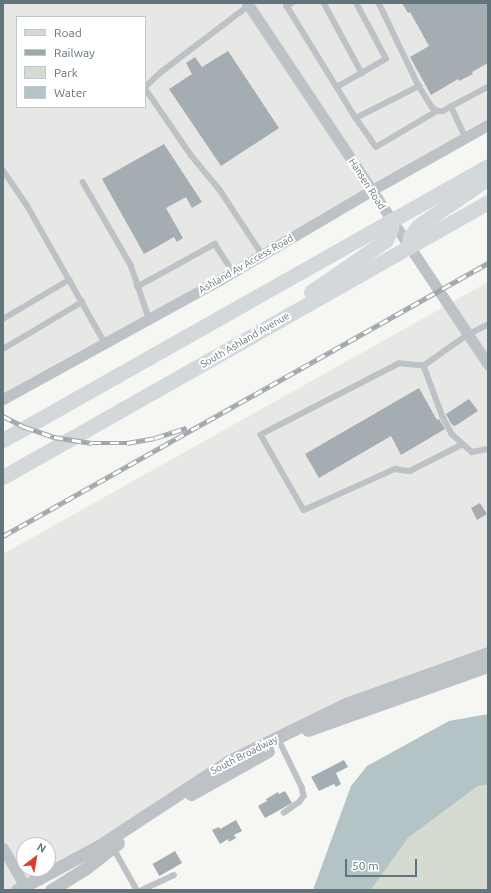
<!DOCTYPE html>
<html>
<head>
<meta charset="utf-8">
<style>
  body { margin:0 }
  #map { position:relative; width:491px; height:893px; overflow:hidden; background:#f6f6f3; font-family:Ubuntu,sans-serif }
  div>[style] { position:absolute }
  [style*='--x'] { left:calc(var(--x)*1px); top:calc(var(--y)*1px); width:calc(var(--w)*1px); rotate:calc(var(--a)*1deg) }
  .built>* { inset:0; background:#e7e7e6 }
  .green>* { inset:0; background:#d6dbd2 }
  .water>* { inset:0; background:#b4c3c5 }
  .building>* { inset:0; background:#a4aeb2; transform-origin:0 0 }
  .service>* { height:5.5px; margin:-2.75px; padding:0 2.75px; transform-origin:2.75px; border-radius:2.75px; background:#bcc2c5 }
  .minor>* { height:11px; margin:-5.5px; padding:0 5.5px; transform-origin:5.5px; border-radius:5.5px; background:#bcc2c5 }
  .tertiary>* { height:13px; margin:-6.5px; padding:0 6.5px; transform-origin:6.5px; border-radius:6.5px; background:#bcc2c5 }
  .secondary>* { height:15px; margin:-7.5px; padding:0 7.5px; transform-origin:7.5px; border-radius:7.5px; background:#d3d8db }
  .rail>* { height:4.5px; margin-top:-2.25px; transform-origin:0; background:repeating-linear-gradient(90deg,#fff 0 9px,#9ea7aa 0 18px); box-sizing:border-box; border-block:1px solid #9ea7aa }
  span { translate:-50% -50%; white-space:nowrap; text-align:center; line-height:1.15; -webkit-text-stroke:4px #fff; paint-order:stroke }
  .street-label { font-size:10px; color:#62757d }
  .frame { position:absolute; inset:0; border:4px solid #62757d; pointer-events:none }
  .legend { position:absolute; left:16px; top:16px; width:130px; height:92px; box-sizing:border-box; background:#fff; border:1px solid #c0c8cb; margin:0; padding:5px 7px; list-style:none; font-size:12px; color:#62757d }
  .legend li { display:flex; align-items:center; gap:8px; height:20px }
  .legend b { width:20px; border:1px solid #c0c8cb }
  .north { position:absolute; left:16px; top:837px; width:40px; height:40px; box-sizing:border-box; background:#fff; border:1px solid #c0c8cb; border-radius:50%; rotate:31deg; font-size:11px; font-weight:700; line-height:16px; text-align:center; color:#62757d }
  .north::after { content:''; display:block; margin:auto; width:14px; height:18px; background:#dd3e2c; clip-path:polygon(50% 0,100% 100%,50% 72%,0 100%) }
  .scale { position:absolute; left:345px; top:859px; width:72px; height:18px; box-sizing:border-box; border:2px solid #62757d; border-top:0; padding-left:5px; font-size:12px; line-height:14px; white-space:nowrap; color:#62757d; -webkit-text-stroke:3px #fff; paint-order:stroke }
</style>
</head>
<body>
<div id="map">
  <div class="built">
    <div style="clip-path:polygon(evenodd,3px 3px,488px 3px,488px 125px,3px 399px,3px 3px,17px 17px,145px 17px,145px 107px,17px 107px,17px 17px)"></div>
    <div style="clip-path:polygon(evenodd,488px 282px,488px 653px,348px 703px,17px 890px,3px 890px,3px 554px,488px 282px,24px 845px,48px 845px,48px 869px,24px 869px,24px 845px)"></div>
  </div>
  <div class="green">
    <div style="clip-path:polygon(488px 785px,488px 890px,371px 890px,408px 838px,478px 786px)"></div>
  </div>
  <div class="water">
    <div style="clip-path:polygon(488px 714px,488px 785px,478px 786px,408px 838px,371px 890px,313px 890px,351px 786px,367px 766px,449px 721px)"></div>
  </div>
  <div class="building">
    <div style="clip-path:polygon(402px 3px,488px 3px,488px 63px,472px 72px,473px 74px,459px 81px,458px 79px,431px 95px,410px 57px,429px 46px,410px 12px,408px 13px)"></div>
    <div style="clip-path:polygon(228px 51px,279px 128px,221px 166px,169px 89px,192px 74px,186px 63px,195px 57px,202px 67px)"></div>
    <div style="clip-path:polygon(164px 144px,202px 202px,192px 208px,186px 197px,166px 208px,183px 238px,177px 242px,174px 237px,144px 254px,102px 179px)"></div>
    <div style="clip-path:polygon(419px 388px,437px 420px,439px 419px,445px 429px,401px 455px,391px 436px,319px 478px,305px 454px)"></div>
    <div style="clip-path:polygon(469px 399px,478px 411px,455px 426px,452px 425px,446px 414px)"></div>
    <div style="clip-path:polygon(480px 503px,487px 514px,477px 520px,471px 508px)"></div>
    <div style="clip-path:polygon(344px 760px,348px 767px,336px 773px,341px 784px,336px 787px,334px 784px,319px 791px,311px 777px)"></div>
    <div style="clip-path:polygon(285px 791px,292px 803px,265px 818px,258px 806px,267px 801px,266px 799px,278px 792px,279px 794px)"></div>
    <div style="clip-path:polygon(236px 820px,242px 831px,234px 835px,236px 838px,229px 842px,228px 839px,220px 844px,212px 830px,219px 827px,220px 829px)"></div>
    <div style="left:175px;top:851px;width:14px;height:26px;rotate:60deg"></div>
  </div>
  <div class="service">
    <div style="--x:293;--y:3;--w:7;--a:153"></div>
    <div style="--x:287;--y:6;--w:132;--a:58.4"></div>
    <div style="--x:356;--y:118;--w:71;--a:-26.9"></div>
    <div style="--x:324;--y:3;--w:80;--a:61.5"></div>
    <div style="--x:379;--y:3;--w:92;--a:64.3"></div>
    <div style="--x:419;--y:86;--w:25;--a:58"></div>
    <div style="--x:432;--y:107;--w:6;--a:39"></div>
    <div style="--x:437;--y:111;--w:6;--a:0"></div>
    <div style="--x:443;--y:111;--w:51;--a:-28.1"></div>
    <div style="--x:249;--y:6;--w:109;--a:142.8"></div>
    <div style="--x:162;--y:72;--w:23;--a:137"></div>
    <div style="--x:145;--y:88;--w:81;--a:55.5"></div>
    <div style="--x:191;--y:155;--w:45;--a:50.4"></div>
    <div style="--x:220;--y:190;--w:77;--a:56.7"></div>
    <div style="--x:337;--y:87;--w:56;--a:-29.7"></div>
    <div style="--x:386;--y:59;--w:64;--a:-118.2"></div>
    <div style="--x:451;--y:106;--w:35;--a:65"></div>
    <div style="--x:356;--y:118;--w:35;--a:55"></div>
    <div style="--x:376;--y:147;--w:71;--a:-30.5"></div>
    <div style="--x:3;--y:170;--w:42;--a:55.6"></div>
    <div style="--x:27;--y:205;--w:159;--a:60.5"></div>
    <div style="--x:83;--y:182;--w:96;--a:60"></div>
    <div style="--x:131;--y:265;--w:56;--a:71.2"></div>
    <div style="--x:137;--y:287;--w:89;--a:-28.9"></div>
    <div style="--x:215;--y:244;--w:33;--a:57"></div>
    <div style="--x:3;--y:319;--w:77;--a:-30.6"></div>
    <div style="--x:488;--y:325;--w:22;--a:153"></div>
    <div style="--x:468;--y:335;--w:54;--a:144.8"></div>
    <div style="--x:424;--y:366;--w:54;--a:69.6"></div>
    <div style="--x:443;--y:417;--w:19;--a:62"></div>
    <div style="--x:452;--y:434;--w:27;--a:42"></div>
    <div style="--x:472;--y:452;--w:16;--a:-11"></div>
    <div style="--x:3;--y:349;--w:92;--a:-30.7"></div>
    <div style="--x:424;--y:366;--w:25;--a:-175"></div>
    <div style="--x:399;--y:364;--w:155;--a:152.8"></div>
    <div style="--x:261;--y:435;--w:86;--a:60.2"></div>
    <div style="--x:304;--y:510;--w:100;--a:-24.3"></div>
    <div style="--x:395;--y:469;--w:15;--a:8"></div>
    <div style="--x:410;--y:471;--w:59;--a:-27"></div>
    <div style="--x:278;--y:738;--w:55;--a:63.9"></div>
    <div style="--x:302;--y:787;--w:9;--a:77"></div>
    <div style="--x:304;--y:796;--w:7;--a:124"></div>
    <div style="--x:300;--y:802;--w:19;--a:145"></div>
    <div style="--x:113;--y:847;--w:49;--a:60.8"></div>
    <div style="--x:142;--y:890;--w:35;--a:-25"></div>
  </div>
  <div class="minor">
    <div style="--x:247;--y:3;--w:435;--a:56.3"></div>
    <div style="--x:3;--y:399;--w:249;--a:-28.8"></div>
    <div style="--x:221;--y:279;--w:175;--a:-30.5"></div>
    <div style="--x:372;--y:190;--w:133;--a:-29.3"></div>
    <div style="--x:3;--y:848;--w:48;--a:60.3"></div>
  </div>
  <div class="tertiary">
    <div style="--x:308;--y:730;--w:191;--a:-19.6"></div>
    <div style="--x:191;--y:794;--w:88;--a:-29.2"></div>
    <div style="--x:17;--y:890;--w:93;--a:-28.2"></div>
    <div style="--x:99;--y:846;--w:155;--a:-33.2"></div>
    <div style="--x:229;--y:761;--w:132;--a:-26"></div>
    <div style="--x:348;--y:703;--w:149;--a:-19.7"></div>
    <div style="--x:51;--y:890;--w:40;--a:-32"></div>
    <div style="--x:85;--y:869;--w:42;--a:-38.2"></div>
  </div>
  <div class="secondary">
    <div style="--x:409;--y:247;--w:10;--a:-84"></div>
    <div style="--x:410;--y:237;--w:14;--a:-54"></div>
    <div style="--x:418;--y:226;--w:85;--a:-34.4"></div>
    <div style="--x:311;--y:292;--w:91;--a:-34.7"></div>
    <div style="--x:386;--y:240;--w:12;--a:-66"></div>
    <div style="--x:391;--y:229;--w:9;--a:-90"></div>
    <div style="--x:3;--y:440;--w:557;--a:-29.46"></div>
    <div style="--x:3;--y:477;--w:558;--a:-29.55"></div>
  </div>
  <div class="rail">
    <div style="--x:3;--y:416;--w:25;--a:27"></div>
    <div style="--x:25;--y:427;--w:31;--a:19"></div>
    <div style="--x:54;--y:437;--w:38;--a:9"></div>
    <div style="--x:92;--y:443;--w:35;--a:0"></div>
    <div style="--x:127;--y:443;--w:28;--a:-10"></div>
    <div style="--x:155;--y:438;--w:33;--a:-18"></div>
    <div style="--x:3;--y:536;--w:557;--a:-29.37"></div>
  </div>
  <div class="street-label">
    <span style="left:367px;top:184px;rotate:57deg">Hansen Road</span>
    <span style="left:246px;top:264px;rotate:-30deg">Ashland Av Access Road</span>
    <span style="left:245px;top:340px;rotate:-30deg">South Ashland Avenue</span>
    <span style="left:244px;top:755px;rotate:-27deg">South Broadway</span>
  </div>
  <div class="frame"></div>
  <ul class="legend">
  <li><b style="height:5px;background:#d3d8db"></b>Road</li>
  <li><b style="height:5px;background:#9ea7aa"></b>Railway</li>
  <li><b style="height:11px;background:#d6dbd2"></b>Park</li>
  <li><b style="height:11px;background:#b4c3c5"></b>Water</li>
  </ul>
  <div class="north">N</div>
  <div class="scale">50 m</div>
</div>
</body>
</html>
